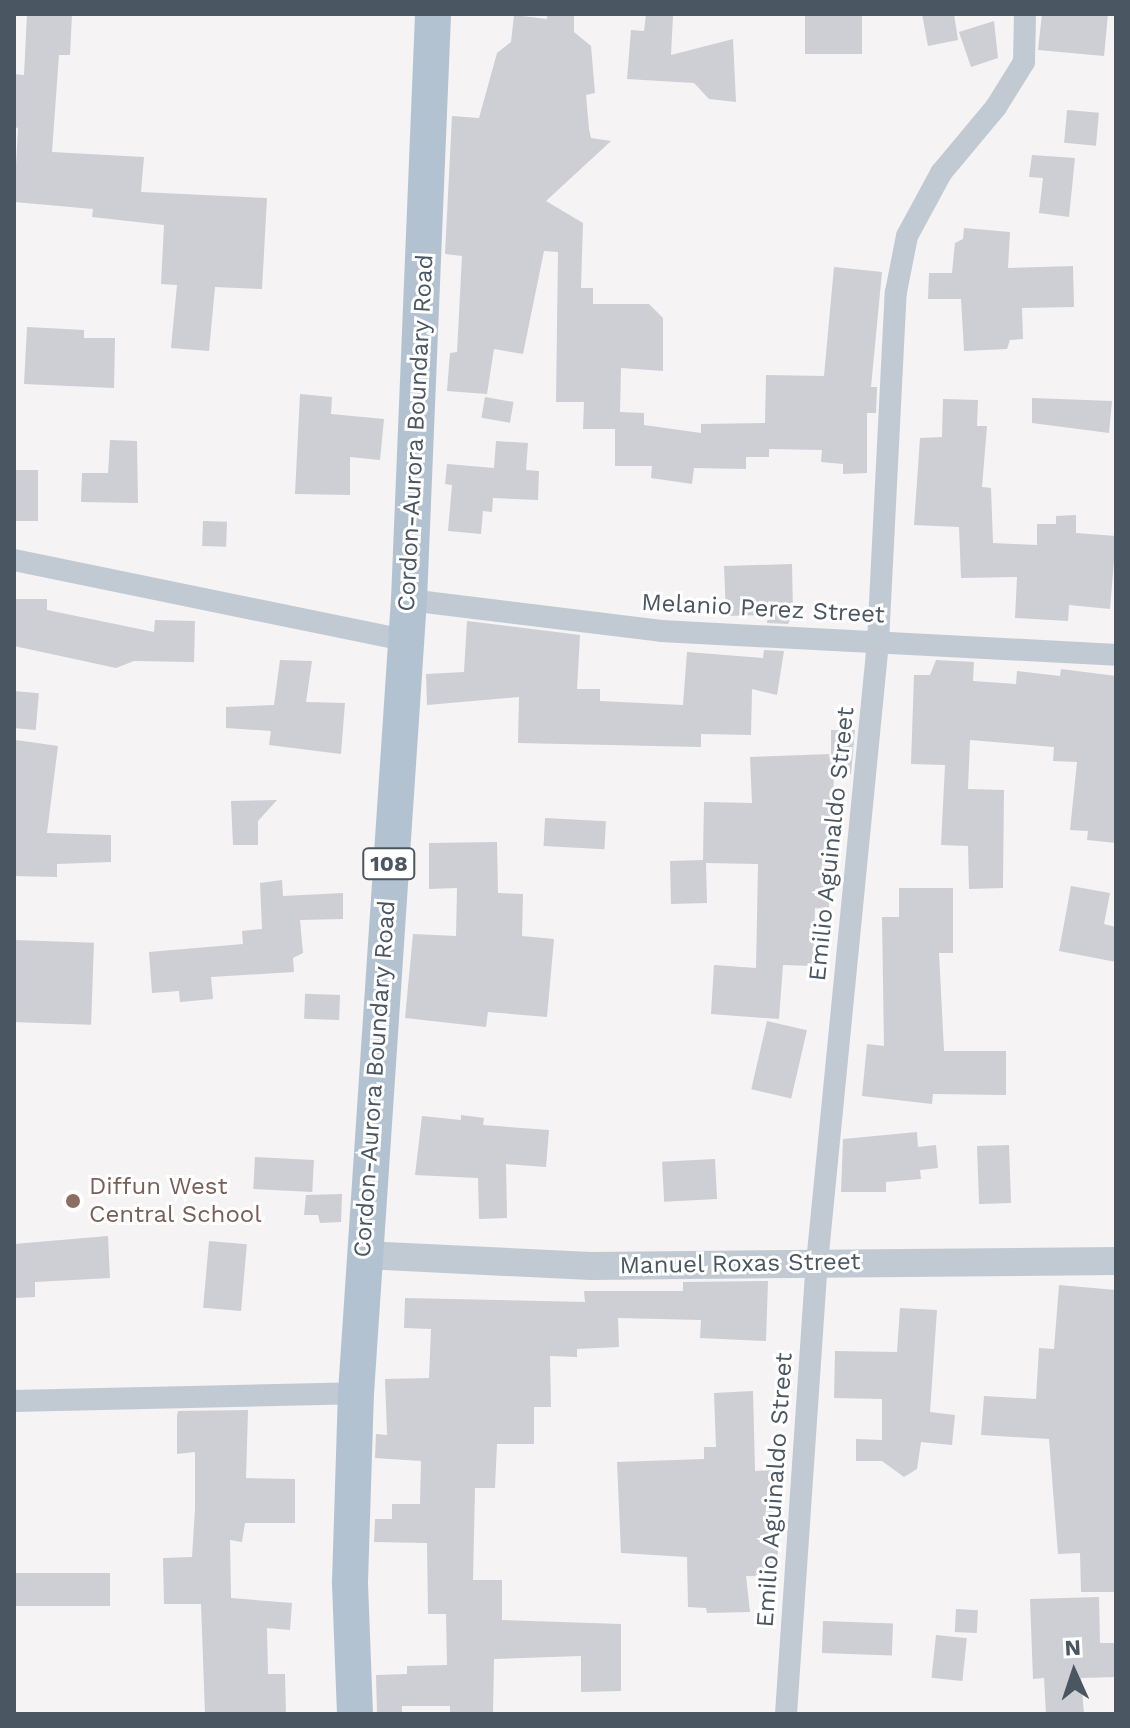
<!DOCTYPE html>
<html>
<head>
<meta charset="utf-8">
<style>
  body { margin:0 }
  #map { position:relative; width:1130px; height:1728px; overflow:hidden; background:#f5f3f3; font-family:"Work Sans",sans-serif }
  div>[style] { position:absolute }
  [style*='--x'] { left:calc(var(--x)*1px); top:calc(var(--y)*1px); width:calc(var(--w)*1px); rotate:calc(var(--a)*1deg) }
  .building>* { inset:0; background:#cdcfd5; transform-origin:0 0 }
  .minor>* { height:22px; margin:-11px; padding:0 11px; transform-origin:11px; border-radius:11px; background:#c1cad2 }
  .tertiary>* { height:28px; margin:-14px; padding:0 14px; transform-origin:14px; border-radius:14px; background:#c1cad2 }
  .primary>* { height:36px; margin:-18px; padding:0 18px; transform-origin:18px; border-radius:18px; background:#b3c2d1 }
  .dots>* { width:22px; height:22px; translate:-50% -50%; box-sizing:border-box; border:4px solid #fff; border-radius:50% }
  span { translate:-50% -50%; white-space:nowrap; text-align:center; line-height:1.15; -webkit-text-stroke:6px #fff; paint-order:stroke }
  .shield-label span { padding:2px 6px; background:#fff; border:2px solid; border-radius:6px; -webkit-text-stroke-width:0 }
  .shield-label { font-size:22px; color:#4a5661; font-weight:700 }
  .street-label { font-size:24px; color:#4a5661 }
  .education-label { font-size:24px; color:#785e54 }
  .left { translate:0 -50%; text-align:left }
  .frame { position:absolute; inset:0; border:16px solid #4a5661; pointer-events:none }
  .north { position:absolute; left:1034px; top:1632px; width:80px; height:80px; -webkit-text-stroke:6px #fff; paint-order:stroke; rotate:357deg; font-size:22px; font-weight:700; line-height:32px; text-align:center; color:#4a5661 }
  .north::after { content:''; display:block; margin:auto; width:28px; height:36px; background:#4a5661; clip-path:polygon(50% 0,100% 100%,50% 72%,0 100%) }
</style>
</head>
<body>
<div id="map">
  <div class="building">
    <div style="clip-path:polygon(27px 14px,72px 14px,70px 55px,59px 55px,52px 152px,144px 157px,141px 192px,267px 198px,262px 289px,215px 287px,209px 351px,171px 348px,177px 285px,161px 284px,164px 225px,92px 217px,93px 209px,14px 202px,18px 128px,14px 127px,14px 74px,24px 75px)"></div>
    <div style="clip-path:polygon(547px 14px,574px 14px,574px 32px,591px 46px,595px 93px,586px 95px,589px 129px,591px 138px,611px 141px,546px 201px,583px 223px,581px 288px,593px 288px,593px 304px,649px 304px,663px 318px,663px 371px,621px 368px,620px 412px,644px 413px,644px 425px,701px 433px,701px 424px,765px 423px,766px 375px,824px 376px,834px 267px,882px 272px,871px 387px,877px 387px,876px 413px,867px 413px,867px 473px,843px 474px,843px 464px,821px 462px,822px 450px,769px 449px,769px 457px,746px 457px,746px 469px,694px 468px,692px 484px,651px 478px,652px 466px,615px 466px,615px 429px,583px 429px,584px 402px,556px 402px,558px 252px,544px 251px,523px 354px,494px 349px,487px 394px,447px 391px,450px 353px,457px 352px,462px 256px,445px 254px,452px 116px,479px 118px,497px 53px,511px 42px,514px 15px,547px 19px)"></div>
    <div style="clip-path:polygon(646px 14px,673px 16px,671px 55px,733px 39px,736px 102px,709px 99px,694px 83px,627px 79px,631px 30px,644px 31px)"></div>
    <div style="left:805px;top:14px;width:57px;height:40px"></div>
    <div style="clip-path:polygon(922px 14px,954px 14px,958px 40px,928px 46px)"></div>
    <div style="clip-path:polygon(1042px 14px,1108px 14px,1104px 56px,1038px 50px)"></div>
    <div style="clip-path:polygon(994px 21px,998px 58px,971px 67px,959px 32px)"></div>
    <div style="left:1067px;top:110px;width:32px;height:33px;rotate:5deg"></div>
    <div style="clip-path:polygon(1032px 155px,1075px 158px,1069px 217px,1039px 213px,1043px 178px,1029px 177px)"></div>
    <div style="clip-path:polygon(964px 228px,1010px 232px,1008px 268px,1073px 266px,1074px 307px,1022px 308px,1023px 339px,1010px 340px,1007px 349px,964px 351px,961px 299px,928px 299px,929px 273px,952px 273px,955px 243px,963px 239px)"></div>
    <div style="clip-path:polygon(27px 327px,84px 330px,84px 338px,115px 338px,114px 388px,24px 384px)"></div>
    <div style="clip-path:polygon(300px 394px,332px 397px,331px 414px,384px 419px,380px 460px,350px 457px,350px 495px,295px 494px)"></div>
    <div style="left:485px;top:397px;width:29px;height:21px;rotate:10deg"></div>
    <div style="clip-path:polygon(1032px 398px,1112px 401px,1109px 433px,1032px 423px)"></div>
    <div style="clip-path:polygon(943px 399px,978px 400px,977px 426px,987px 426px,982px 487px,991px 488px,993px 543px,1037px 545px,1037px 524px,1056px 524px,1056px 516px,1076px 515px,1076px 533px,1116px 536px,1110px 609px,1069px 605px,1068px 621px,1015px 618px,1017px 577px,961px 578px,959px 527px,914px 525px,920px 438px,942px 437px)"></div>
    <div style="clip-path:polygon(110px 440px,137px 441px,138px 503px,81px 502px,82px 473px,108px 473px)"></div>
    <div style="clip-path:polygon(496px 441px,528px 443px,526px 470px,539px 471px,538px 500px,493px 498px,492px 512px,483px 511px,481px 534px,448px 531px,452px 485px,445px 484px,447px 464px,494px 468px)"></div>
    <div style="left:14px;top:470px;width:24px;height:51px"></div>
    <div style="left:203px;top:521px;width:24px;height:25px;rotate:2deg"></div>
    <div style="clip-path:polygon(792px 564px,793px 614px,788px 624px,767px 623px,768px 615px,726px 616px,724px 566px)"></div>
    <div style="clip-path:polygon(14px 599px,47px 599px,47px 610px,154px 632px,155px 620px,195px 621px,194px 662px,134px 661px,116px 668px,14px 646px)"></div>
    <div style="clip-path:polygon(467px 621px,580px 635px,577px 689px,600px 689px,600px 701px,683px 705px,687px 652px,763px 658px,764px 650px,784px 651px,777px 695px,752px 689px,751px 735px,701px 734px,701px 747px,518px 743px,519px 697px,427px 705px,426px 674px,464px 672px)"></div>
    <div style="clip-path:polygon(280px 660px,312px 661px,306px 702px,345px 703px,341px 754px,269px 745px,271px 731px,226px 728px,226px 707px,274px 705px)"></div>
    <div style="clip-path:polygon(936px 660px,974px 662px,973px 681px,1016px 684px,1017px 671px,1060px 676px,1061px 669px,1116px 676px,1116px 843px,1087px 840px,1088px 831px,1070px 830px,1077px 762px,1053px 761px,1054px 747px,970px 740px,968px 789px,1004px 790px,1003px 888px,969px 889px,968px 846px,941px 845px,945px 765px,911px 764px,914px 675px,930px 675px)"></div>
    <div style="left:14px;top:691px;width:25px;height:37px;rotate:5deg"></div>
    <div style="clip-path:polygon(831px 730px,855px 730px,851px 774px,834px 774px,829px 909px,815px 908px,813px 966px,783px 965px,779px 1019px,711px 1014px,714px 965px,756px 968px,758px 864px,706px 863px,707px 903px,671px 904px,670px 861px,703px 860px,704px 802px,752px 803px,750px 757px,831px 754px)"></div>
    <div style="clip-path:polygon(16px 740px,58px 746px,47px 833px,111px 835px,111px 862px,57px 864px,57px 877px,14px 876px)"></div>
    <div style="clip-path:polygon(277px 800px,258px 821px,258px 845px,233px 845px,231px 801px)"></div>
    <div style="left:545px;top:818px;width:61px;height:28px;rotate:3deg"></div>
    <div style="clip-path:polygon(497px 842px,498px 893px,523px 894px,522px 936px,554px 939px,547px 1017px,488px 1012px,486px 1027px,405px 1018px,413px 934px,456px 936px,457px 888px,429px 889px,429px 843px)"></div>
    <div style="clip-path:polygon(282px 880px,283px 896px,343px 893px,343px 919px,300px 920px,303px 953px,293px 958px,294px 972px,211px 977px,213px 999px,180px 1002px,179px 991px,152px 993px,149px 952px,243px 944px,242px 931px,262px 929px,260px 883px)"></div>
    <div style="clip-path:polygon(1071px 886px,1110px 893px,1104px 924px,1116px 927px,1116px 962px,1059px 951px)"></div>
    <div style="clip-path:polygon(899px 888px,953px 888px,953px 953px,939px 953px,944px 1051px,1006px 1051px,1006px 1095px,933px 1094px,932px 1104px,862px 1096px,867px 1044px,884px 1046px,882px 917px,899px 917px)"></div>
    <div style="left:14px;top:940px;width:80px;height:82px;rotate:2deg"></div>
    <div style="left:340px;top:995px;width:25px;height:35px;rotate:92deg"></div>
    <div style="left:767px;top:1021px;width:41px;height:70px;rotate:13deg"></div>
    <div style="clip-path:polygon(461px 1115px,484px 1118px,483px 1125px,549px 1130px,546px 1167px,506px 1164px,507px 1218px,479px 1219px,478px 1178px,415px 1175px,422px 1116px,461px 1120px)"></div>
    <div style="clip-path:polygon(917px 1132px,918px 1147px,936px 1145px,938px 1168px,920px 1170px,921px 1179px,886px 1182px,886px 1192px,841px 1192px,843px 1139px)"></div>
    <div style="left:1009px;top:1145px;width:58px;height:32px;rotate:88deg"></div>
    <div style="left:255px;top:1157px;width:59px;height:32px;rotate:3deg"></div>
    <div style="left:715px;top:1159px;width:40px;height:53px;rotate:87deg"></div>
    <div style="clip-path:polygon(342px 1194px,341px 1222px,320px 1223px,318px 1215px,304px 1215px,306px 1195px)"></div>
    <div style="clip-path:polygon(108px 1236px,110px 1278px,35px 1282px,35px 1297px,14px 1298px,14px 1244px)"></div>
    <div style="left:209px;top:1241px;width:38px;height:67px;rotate:5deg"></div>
    <div style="clip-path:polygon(768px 1281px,766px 1341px,700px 1338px,701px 1320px,618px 1318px,619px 1347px,577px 1349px,577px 1357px,550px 1356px,551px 1407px,534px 1407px,534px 1444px,497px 1444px,495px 1488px,475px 1488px,473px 1580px,502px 1580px,502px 1620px,621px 1624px,621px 1691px,581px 1692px,581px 1656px,494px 1659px,493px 1714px,450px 1714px,450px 1706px,402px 1706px,402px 1713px,377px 1714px,376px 1675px,407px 1674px,407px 1666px,447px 1665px,446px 1614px,428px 1614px,427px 1543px,374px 1542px,375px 1519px,392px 1519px,392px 1504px,420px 1504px,421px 1461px,375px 1458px,376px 1434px,387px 1435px,385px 1379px,429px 1378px,431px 1329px,404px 1328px,405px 1298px,585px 1302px,584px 1291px,683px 1291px,683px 1282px)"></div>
    <div style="clip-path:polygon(1059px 1285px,1116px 1290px,1116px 1592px,1081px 1592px,1080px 1553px,1058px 1554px,1049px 1439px,981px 1435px,984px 1396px,1036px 1399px,1039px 1348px,1054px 1349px)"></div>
    <div style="clip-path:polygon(900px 1308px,937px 1310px,930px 1412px,955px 1415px,952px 1445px,921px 1442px,917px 1469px,904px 1477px,882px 1461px,856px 1461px,856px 1439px,882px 1440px,882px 1399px,834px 1398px,835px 1351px,897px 1352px)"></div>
    <div style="clip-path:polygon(753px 1391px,755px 1471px,774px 1470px,772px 1546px,778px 1546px,777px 1577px,746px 1576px,750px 1612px,707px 1613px,706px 1608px,688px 1607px,687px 1557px,621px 1553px,617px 1462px,704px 1459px,704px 1447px,716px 1447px,714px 1393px)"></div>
    <div style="clip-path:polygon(248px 1410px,246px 1478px,295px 1479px,295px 1523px,245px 1523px,242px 1542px,230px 1540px,231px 1598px,292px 1603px,290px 1630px,267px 1628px,268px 1674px,285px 1674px,286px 1714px,205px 1714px,201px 1604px,164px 1604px,163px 1558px,192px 1557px,195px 1509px,195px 1452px,177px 1454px,177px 1416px,178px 1411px)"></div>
    <div style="left:14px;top:1573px;width:96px;height:33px"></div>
    <div style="clip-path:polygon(1099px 1597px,1100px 1643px,1116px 1643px,1116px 1677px,1081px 1678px,1084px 1714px,1046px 1714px,1044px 1678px,1033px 1679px,1030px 1599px)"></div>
    <div style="left:956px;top:1609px;width:22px;height:23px;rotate:3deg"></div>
    <div style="left:823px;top:1621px;width:70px;height:32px;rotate:2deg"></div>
    <div style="left:936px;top:1635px;width:31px;height:43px;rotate:6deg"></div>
  </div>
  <div class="minor">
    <div style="--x:14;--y:560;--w:397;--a:11.6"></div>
    <div style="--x:409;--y:600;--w:254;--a:7"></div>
    <div style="--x:661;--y:631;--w:456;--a:3"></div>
    <div style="--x:14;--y:1401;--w:342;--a:-1.3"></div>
    <div style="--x:786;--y:1714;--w:452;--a:-86.1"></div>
    <div style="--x:817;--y:1263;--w:624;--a:-84.39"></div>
    <div style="--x:878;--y:642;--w:350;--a:-87.1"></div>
    <div style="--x:896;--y:292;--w:57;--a:-78.9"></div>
    <div style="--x:907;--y:236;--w:72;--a:-61.6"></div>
    <div style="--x:941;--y:173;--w:86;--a:-50.2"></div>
    <div style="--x:996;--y:107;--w:53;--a:-58.1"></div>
    <div style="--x:1024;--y:62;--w:48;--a:-88.8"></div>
  </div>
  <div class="tertiary">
    <div style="--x:364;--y:1255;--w:227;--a:2.8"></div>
    <div style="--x:591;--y:1266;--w:525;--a:-0.55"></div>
  </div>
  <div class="primary">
    <div style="--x:355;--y:1714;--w:132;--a:-92.2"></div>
    <div style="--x:350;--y:1582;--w:189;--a:-88.2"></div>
    <div style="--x:356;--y:1393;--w:795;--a:-86.18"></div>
    <div style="--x:409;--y:600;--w:586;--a:-87.65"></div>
  </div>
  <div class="dots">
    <div style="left:73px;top:1201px;background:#8d6e63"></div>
  </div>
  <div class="shield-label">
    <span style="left:389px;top:864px">108</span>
  </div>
  <div class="street-label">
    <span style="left:416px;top:433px;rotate:-87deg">Cordon-Aurora Boundary Road</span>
    <span style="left:763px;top:609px;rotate:3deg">Melanio Perez Street</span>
    <span style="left:832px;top:844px;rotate:-84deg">Emilio Aguinaldo Street</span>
    <span style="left:375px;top:1079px;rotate:-86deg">Cordon-Aurora Boundary Road</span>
    <span style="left:740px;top:1264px;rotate:-1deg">Manuel Roxas Street</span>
    <span style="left:775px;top:1490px;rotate:-86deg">Emilio Aguinaldo Street</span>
  </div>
  <div class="education-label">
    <span class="left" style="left:89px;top:1201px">Diffun West<br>Central School</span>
  </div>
  <div class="frame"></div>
  <div class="north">N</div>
</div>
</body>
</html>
